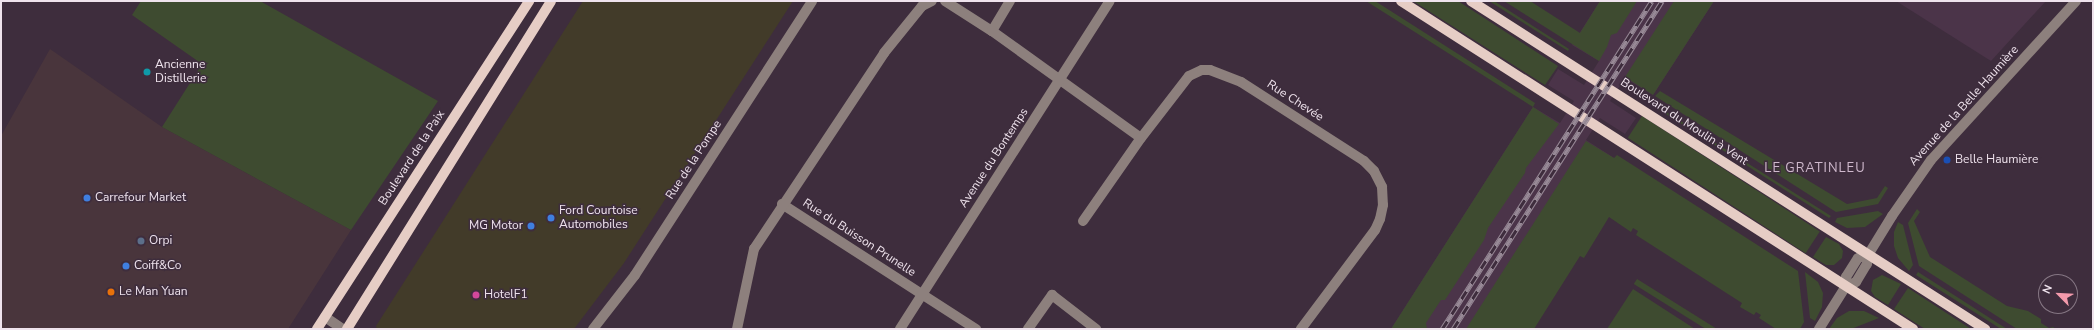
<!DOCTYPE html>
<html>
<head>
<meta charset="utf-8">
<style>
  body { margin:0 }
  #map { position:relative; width:2094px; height:330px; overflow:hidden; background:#3e2d3d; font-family:"Nunito Sans",sans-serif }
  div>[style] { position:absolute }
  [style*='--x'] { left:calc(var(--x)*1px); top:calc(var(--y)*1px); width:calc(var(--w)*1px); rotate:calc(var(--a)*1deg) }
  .commercial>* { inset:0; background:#49353c }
  .industrial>* { inset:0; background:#423b29 }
  .built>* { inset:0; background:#4b3449 }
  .green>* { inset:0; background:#3e4b30; transform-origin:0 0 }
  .minor>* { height:10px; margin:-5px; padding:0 5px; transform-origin:5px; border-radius:5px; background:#8d807d }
  .major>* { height:10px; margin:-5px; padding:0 5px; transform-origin:5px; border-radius:5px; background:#e6cdc5 }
  .rail>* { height:4.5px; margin-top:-2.25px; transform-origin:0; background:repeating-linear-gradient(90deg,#3e2d3d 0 9px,#978996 0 18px); box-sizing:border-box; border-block:1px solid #978996 }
  .dots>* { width:11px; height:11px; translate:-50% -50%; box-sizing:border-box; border:2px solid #3e2d3d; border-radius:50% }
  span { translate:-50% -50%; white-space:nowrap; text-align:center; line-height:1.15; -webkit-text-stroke:3px #3e2d3d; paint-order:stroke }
  .poi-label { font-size:12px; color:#efe3ed }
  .left { translate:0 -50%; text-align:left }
  .right { translate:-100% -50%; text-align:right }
  .street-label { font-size:12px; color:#efe3ed }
  .neighbourhood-label { font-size:13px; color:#cfb9cd; letter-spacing:1px }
  .frame { position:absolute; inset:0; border:2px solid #efe3ed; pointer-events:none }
  .north { position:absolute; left:2038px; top:274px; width:40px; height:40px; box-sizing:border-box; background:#3e2d3d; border:1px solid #857683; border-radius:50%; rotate:294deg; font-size:11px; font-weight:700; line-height:16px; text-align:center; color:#efe3ed }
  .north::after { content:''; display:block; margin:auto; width:14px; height:18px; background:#f39aac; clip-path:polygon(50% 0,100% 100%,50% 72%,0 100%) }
</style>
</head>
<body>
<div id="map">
  <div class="commercial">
    <div style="clip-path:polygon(50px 49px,162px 127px,351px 230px,288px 329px,1px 329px,1px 136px)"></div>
  </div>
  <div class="industrial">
    <div style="clip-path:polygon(583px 1px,793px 1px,624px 263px,574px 329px,377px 329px,376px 326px)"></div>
  </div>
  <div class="built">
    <div style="clip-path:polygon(1600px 1px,1714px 1px,1653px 95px,1625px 78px,1610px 101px,1636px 118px,1625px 134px,1600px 118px,1586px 140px,1614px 158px,1505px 329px,1391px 329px,1533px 107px,1560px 123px,1574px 101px,1548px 85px,1558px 69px,1584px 85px,1599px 61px,1572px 45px)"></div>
    <div style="clip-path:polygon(1896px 1px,2046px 1px,1991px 61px)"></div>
  </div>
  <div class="green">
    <div style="clip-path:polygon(141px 1px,260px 1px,438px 101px,351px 230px,162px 127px,202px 64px,132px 15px)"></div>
    <div style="clip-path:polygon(1366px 1px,1375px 1px,1535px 103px,1533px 107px,1559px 124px,1526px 168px,1525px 173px,1488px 228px,1484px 240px,1445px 300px,1441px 300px,1426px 323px,1427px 329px,1391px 329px,1533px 107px)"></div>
    <div style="clip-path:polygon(1413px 1px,1458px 1px,1558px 66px,1545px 85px)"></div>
    <div style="clip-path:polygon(1489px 1px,1494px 1px,1569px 49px,1568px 51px)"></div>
    <div style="clip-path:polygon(1504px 1px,1530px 1px,1580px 33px,1600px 1px,1637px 1px,1617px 33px,1611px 35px,1607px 47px,1599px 61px)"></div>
    <div style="clip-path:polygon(1674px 1px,1714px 1px,1653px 95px,1625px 77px)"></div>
    <div style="clip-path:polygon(1660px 91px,1847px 204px,1877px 198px,1885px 186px,1888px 188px,1878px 204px,1836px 212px,1655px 96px)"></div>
    <div style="clip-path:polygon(1651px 102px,1831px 216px,1829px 218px,1650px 104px)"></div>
    <div style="left:1642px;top:116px;width:212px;height:26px;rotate:33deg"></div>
    <div style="clip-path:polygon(1586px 141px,1614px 158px,1617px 155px,1798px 271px,1804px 322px,1800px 329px,1776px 329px,1759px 318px,1761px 315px,1756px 312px,1754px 315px,1740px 307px,1742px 303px,1636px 235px,1638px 231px,1633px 228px,1631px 232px,1609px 217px,1584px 258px,1580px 256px,1534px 329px,1466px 329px)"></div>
    <div style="clip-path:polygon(1917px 209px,1920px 212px,1914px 221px,1930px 257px,2007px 306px,2028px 311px,2041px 319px,2041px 323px,2049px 328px,2053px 327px,2056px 329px,2017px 329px,1919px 266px,1908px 223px)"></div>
    <div style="clip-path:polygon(1878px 211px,1883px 214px,1865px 227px,1847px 228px,1835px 222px,1837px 218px)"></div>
    <div style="clip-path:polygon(1898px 222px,1903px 225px,1913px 265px,1909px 271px,1898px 258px,1894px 246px,1894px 232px)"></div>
    <div style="clip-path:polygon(1826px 237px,1839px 244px,1843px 251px,1842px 258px,1834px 265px,1826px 265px,1813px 257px)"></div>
    <div style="clip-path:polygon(1805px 272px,1818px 282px,1823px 293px,1822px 307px,1815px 321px,1810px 318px)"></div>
    <div style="clip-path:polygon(1918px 272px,2007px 329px,2001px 329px,1916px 275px)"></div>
    <div style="clip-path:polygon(1882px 275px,1901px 284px,1888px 305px,1875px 297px,1871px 291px,1873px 280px)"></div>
    <div style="left:1637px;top:279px;width:93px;height:6px;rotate:32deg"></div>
    <div style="clip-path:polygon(1908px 288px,1971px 329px,1925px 329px,1894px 309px)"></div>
    <div style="clip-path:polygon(1633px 289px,1695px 329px,1607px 329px)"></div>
    <div style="clip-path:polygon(1849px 311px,1864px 311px,1879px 318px,1851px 329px,1829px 329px,1837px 318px)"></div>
  </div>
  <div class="minor">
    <div style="--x:945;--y:1;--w:56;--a:32.6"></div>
    <div style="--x:1010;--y:1;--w:35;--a:121"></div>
    <div style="--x:992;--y:31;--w:183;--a:35.7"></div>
    <div style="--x:1141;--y:138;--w:78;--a:-52.3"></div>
    <div style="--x:1189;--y:76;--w:14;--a:-25"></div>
    <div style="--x:1202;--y:70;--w:8;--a:0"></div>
    <div style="--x:1210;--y:70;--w:33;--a:21"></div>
    <div style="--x:1241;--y:82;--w:146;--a:32.7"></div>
    <div style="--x:1364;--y:161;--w:14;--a:45"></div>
    <div style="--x:1374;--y:171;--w:18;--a:63"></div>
    <div style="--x:1382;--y:187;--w:18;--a:87"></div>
    <div style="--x:1383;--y:205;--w:14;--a:102"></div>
    <div style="--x:1380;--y:219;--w:12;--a:114"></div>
    <div style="--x:1375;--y:230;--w:124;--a:126.8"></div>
    <div style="--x:782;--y:204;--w:231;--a:32.8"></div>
    <div style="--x:1083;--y:221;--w:101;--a:-55.1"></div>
    <div style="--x:1846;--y:286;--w:11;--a:-22"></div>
    <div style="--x:1856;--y:282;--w:21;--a:-59"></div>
    <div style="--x:1867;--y:264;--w:9;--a:-84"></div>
    <div style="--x:1868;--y:255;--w:46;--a:-58.4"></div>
    <div style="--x:1892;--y:216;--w:68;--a:-55.1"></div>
    <div style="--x:1931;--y:160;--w:215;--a:-47.6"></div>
    <div style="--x:325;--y:317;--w:22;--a:34"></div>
    <div style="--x:593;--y:329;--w:68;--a:-52.1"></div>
    <div style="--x:635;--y:275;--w:326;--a:-57.1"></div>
    <div style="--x:737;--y:329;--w:82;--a:-78"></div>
    <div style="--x:754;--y:249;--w:235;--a:-56.4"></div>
    <div style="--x:884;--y:53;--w:60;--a:-51"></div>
    <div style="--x:922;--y:6;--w:11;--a:-27"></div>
    <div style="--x:900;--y:329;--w:389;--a:-57.4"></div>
    <div style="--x:1028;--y:329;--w:42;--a:-54.8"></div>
    <div style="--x:1052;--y:295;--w:56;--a:37.7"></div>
    <div style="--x:1819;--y:329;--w:51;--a:-57.9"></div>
    <div style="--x:1846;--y:286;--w:9;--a:-90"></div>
    <div style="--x:1846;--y:277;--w:22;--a:-58"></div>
    <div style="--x:1858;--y:258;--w:10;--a:-17"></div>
  </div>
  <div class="major">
    <div style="--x:1401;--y:1;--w:608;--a:32.64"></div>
    <div style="--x:1471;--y:1;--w:610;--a:32.54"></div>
    <div style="--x:317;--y:329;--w:391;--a:-57.1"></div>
    <div style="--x:347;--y:329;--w:386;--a:-58.1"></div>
  </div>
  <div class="rail">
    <div style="--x:1442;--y:329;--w:389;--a:-57.4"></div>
    <div style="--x:1453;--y:329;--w:389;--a:-57.5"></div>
  </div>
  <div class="dots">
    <div style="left:147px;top:72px;background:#0f9aa8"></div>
    <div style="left:1947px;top:160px;background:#1a4fb4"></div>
    <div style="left:87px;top:198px;background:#3f7fe0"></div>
    <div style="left:551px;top:218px;background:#3f7fe0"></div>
    <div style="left:531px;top:226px;background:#3f7fe0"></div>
    <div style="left:141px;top:241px;background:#5c6f8a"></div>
    <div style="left:126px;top:266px;background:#3f7fe0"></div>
    <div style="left:111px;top:292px;background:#e8710a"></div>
    <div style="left:476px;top:295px;background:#d1479c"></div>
  </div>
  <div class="poi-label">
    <span class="left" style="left:155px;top:72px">Ancienne<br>Distillerie</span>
    <span class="left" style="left:1955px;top:160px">Belle Haumière</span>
    <span class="left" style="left:95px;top:198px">Carrefour Market</span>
    <span class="left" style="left:559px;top:218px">Ford Courtoise<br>Automobiles</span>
    <span class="right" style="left:523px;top:226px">MG Motor</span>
    <span class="left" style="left:149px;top:241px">Orpi</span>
    <span class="left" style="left:134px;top:266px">Coiff&amp;Co</span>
    <span class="left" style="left:119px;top:292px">Le Man Yuan</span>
    <span class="left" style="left:484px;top:295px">HotelF1</span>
  </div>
  <div class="street-label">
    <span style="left:1295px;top:101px;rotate:33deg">Rue Chevée</span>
    <span style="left:1964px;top:106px;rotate:-48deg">Avenue de la Belle Haumière</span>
    <span style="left:1684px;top:122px;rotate:33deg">Boulevard du Moulin à Vent</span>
    <span style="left:412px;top:158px;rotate:-57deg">Boulevard de la Paix</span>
    <span style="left:994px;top:158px;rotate:-57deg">Avenue du Bontemps</span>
    <span style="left:694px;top:160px;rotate:-57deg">Rue de la Pompe</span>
    <span style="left:859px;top:238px;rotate:33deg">Rue du Buisson Prunelle</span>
  </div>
  <div class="neighbourhood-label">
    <span style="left:1815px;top:168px">LE GRATINLEU</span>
  </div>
  <div class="frame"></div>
  <div class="north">N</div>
</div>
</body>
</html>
